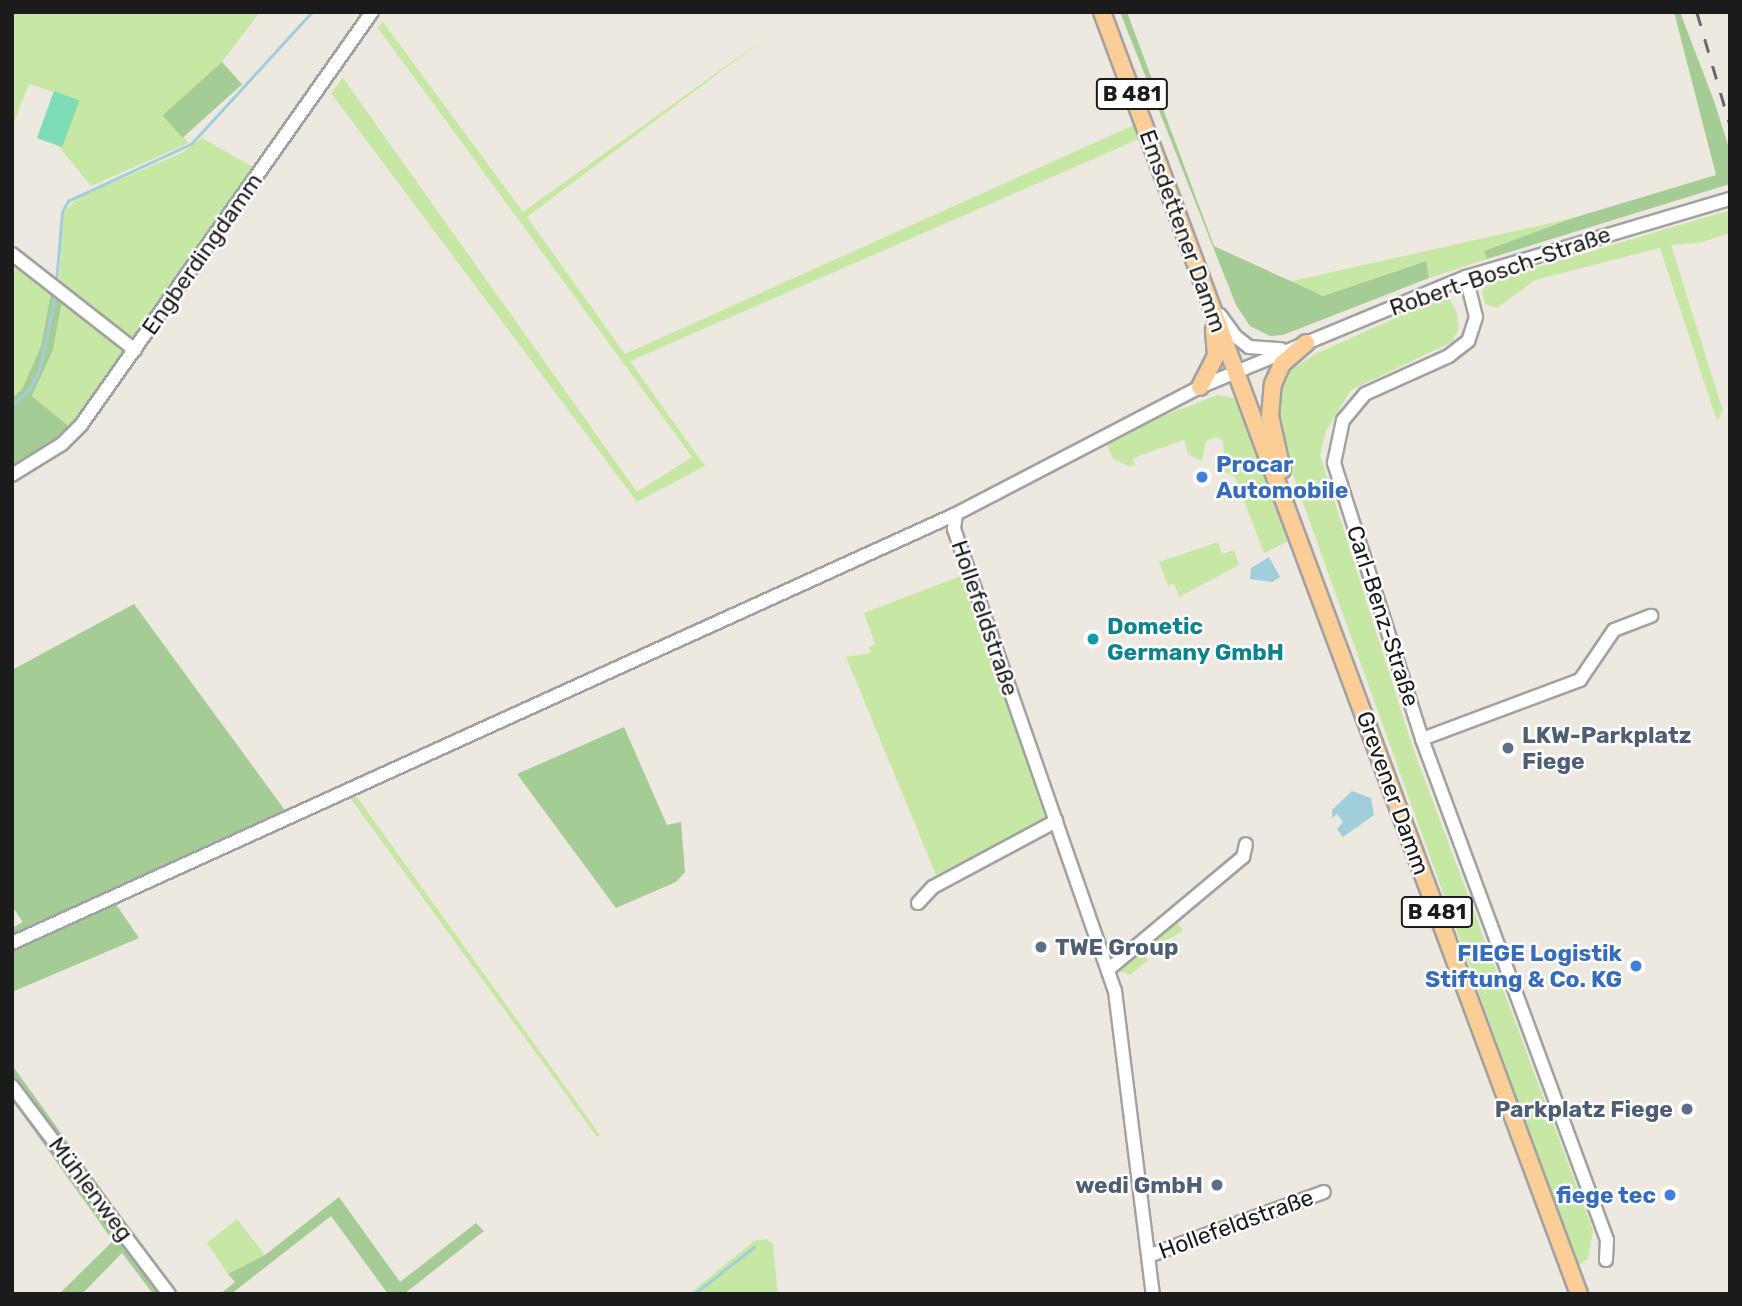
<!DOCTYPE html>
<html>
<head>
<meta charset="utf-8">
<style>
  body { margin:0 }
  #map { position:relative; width:1742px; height:1306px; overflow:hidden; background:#ede8e0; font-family:Rubik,sans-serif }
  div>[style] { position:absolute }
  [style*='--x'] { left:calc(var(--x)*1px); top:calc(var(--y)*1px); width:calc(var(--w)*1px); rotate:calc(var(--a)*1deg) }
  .grass>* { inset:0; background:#c7e8a5 }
  .forest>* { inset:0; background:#a6cc95; transform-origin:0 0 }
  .pitch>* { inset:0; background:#7edcb6; transform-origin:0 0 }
  .water>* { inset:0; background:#a0cfdb }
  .stream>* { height:2.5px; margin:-1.25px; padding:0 1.25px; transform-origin:1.25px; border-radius:1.25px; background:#a0cfdb }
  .roads { filter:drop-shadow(2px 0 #a2a2a2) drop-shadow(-2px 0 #a2a2a2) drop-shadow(0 2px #a2a2a2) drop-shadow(0 -2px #a2a2a2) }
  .minor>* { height:12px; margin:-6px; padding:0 6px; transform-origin:6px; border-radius:6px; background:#fff }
  .major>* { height:16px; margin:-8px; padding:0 8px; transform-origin:8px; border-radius:8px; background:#fbce97 }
  .rail>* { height:2.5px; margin-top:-1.25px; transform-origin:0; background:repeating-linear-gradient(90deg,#696969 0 14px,transparent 0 28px) }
  .dots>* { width:19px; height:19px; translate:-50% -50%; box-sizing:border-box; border:4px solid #fff; border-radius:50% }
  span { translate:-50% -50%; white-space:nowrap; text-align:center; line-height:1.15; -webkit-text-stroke:5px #fff; paint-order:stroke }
  .shield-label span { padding:2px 5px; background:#fff; border:2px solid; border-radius:5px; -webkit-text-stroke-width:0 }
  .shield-label { font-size:21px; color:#1b1b1b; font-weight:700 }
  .street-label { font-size:23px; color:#1b1b1b }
  .shop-label { font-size:23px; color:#366cbe; font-weight:700 }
  .left { translate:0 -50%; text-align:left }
  .right { translate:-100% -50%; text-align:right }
  .culture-label { font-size:23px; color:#0d838f; font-weight:700 }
  .service-label { font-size:23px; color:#4e5e75; font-weight:700 }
  .frame { position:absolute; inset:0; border:14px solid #1b1b1b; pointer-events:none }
</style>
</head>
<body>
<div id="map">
  <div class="grass">
    <div style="clip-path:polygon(12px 12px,260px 12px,222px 62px,166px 119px,189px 143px,91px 186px,60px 148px,79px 100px,29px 84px,12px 127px)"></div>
    <div style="clip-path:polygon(383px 22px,523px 212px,768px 36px,527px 217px,625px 354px,1134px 125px,1139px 139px,630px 361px,705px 466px,637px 502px,331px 93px,343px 78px,637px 492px,692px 457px,378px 28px)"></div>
    <div style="clip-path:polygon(202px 138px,258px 170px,134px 342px,59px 286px,63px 213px,80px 196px,182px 153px)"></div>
    <div style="clip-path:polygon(1730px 210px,1730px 233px,1699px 243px,1671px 245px,1723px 411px,1717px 421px,1660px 248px,1535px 280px,1497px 308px,1485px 304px,1482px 290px,1491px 281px)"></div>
    <div style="clip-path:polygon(1573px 218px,1485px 251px,1487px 259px,1429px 278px,1425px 261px,1323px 296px,1288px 282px)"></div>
    <div style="clip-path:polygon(17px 260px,52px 287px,41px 346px,22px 389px,12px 398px,12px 284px)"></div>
    <div style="clip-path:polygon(1443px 297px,1450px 299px,1457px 313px,1459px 328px,1452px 342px,1351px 390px,1326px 431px,1320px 455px,1413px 748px,1593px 1230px,1588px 1259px,1577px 1266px,1279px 436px,1275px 389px,1289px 371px,1317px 353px)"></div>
    <div style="clip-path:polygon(69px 301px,125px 350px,125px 357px,72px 429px,32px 396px,53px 350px,62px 303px)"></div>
    <div style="clip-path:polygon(1218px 395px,1234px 398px,1238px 404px,1289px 541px,1264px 553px,1235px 477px,1213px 466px,1224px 458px,1223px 440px,1216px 437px,1206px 441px,1202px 461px,1188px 454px,1184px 440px,1133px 458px,1135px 465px,1130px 467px,1113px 459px,1107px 445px,1107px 439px,1116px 434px)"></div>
    <div style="clip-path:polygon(1218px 542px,1222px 554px,1234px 550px,1239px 565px,1179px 597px,1174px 583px,1168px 586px,1159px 562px)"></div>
    <div style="clip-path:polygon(963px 575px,1051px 816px,936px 875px,846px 657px,871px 653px,869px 647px,875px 644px,864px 613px)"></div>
    <div style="clip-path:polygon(354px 793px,600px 1135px,597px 1137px,348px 795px)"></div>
    <div style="clip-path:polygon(1175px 919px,1183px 931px,1143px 953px,1148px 960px,1130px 975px,1117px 970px)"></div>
    <div style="clip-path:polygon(237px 1219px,265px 1255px,228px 1274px,207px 1243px)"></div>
    <div style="clip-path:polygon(767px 1239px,773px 1244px,778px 1294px,689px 1294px,754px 1241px)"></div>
  </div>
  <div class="forest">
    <div style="clip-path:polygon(1120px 12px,1127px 12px,1214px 246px,1323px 296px,1426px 261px,1429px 278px,1283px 335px,1270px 336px,1250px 326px,1236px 305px)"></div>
    <div style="clip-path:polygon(1674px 12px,1680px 12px,1714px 101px,1730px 151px,1730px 184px,1487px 259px,1484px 251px,1573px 218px,1716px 175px)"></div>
    <div style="left:222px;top:62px;width:30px;height:80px;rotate:48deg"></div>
    <div style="clip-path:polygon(52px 287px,63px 296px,53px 350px,32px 396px,72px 429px,54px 445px,12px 469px,12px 398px,22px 389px,41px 346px)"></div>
    <div style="clip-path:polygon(134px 604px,287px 813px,12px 939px,12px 928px,23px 922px,12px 906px,12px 670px)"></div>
    <div style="clip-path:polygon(624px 727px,667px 825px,681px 822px,685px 872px,676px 882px,616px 908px,517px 774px)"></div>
    <div style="clip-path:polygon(115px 903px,139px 938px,12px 992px,12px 950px)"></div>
    <div style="clip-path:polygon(12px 1065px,138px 1240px,136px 1243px,12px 1079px)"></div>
    <div style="clip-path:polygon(12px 1091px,165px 1294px,153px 1294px,122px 1253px,82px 1294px,59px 1294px,113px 1241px,12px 1100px)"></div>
    <div style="clip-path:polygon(339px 1197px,400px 1282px,476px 1223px,484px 1231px,404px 1294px,388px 1294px,331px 1216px,231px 1294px,220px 1294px,235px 1282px,228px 1274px,265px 1255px)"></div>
  </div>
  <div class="pitch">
    <div style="left:54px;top:91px;width:27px;height:50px;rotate:20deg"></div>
  </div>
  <div class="water">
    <div style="clip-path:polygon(1269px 557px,1280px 577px,1272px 582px,1250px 579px,1251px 568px)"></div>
    <div style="clip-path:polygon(1352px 791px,1371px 798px,1374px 815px,1343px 837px,1337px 829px,1343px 822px,1337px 814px,1332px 818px,1332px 810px)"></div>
  </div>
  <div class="stream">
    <div style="--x:56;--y:283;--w:71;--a:-85.2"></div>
    <div style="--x:62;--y:212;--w:13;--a:-61"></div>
    <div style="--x:68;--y:201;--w:136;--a:-24.9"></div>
    <div style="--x:191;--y:144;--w:179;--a:-47.5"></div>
    <div style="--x:12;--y:405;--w:24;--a:-42"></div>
    <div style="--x:30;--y:389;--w:23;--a:-65"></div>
    <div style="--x:40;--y:368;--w:74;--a:-78.2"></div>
    <div style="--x:12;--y:935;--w:782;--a:-24.47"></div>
    <div style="--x:143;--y:1249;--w:21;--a:53"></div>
    <div style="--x:694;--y:1294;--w:76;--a:-38.1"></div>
  </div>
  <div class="roads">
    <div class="minor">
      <div style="--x:12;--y:254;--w:156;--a:38"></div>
      <div style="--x:1466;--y:277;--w:41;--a:76"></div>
      <div style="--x:1476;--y:317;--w:25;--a:108"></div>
      <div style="--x:1468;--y:341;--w:24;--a:142"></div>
      <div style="--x:1449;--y:356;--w:92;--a:155.7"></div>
      <div style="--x:1365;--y:394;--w:34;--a:130"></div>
      <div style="--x:1343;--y:420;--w:44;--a:101.8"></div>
      <div style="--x:1334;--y:463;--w:290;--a:72.3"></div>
      <div style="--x:1422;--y:739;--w:534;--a:69.73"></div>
      <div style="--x:1607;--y:1240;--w:20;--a:93"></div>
      <div style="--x:1220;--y:315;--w:26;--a:54"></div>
      <div style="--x:1235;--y:336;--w:18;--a:38"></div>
      <div style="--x:1249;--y:347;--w:32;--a:4"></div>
      <div style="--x:12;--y:475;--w:59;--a:-31.8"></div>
      <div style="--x:62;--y:444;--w:27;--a:-45"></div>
      <div style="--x:81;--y:425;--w:505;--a:-54.83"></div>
      <div style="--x:956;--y:514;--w:15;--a:98"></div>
      <div style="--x:954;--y:529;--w:489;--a:70.8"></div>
      <div style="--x:1115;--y:991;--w:305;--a:82.9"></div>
      <div style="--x:1422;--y:739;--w:169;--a:-20.5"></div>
      <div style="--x:1580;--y:680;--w:60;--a:-55.8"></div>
      <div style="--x:1614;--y:630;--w:40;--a:-21"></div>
      <div style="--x:918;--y:903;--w:22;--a:-47"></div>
      <div style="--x:933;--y:887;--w:140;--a:-28.2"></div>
      <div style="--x:12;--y:943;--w:1037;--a:-24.44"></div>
      <div style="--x:956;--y:514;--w:275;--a:-27.5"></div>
      <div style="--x:1200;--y:387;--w:288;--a:-22.5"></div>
      <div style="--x:1466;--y:277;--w:275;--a:-16.5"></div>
      <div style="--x:1109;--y:969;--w:175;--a:-39.9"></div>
      <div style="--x:1243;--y:857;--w:13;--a:-77"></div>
      <div style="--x:12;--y:1086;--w:261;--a:53"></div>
      <div style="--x:1148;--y:1256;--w:187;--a:-20"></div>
    </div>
    <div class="major">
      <div style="--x:1102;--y:12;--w:1368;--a:69.59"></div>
      <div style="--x:1200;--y:387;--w:36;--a:-63"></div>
      <div style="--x:1216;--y:355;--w:25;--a:-95"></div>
      <div style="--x:1282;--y:470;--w:55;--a:-102.5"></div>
      <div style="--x:1270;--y:416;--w:32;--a:-85"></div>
      <div style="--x:1273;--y:384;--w:22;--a:-66"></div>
      <div style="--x:1282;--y:364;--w:32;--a:-41"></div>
    </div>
  </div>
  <div class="rail">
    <div style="--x:1697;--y:12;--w:117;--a:73.6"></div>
  </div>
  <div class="dots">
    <div style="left:1202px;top:477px;background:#3f7fe0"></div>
    <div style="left:1093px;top:639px;background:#0f9aa8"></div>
    <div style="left:1508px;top:748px;background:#5c6f8a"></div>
    <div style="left:1041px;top:947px;background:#5c6f8a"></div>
    <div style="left:1636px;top:966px;background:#3f7fe0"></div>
    <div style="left:1687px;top:1109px;background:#5c6f8a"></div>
    <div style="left:1217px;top:1185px;background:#5c6f8a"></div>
    <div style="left:1670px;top:1195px;background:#3f7fe0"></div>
  </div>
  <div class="shield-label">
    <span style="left:1132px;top:94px">B 481</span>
    <span style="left:1437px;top:912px">B 481</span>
  </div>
  <div class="street-label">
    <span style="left:1183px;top:231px;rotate:70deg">Emsdettener Damm</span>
    <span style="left:202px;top:254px;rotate:-55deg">Engberdingdamm</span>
    <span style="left:1500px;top:271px;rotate:-19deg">Robert-Bosch-Straße</span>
    <span style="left:1383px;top:616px;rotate:72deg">Carl-Benz-Straße</span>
    <span style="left:985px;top:618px;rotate:71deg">Hollefeldstraße</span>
    <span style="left:1393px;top:793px;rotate:70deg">Grevener Damm</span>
    <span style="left:91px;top:1189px;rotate:53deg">Mühlenweg</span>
    <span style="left:1236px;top:1224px;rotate:-20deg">Hollefeldstraße</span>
  </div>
  <div class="shop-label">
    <span class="left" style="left:1216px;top:477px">Procar<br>Automobile</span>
    <span class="right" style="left:1622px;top:966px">FIEGE Logistik<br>Stiftung &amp; Co. KG</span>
    <span class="right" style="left:1656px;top:1195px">fiege tec</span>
  </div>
  <div class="culture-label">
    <span class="left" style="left:1107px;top:639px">Dometic<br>Germany GmbH</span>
  </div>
  <div class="service-label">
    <span class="left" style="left:1522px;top:748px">LKW-Parkplatz<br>Fiege</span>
    <span class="left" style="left:1055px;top:947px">TWE Group</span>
    <span class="right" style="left:1673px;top:1109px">Parkplatz Fiege</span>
    <span class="right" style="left:1203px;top:1185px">wedi GmbH</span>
  </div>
  <div class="frame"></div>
</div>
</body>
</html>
